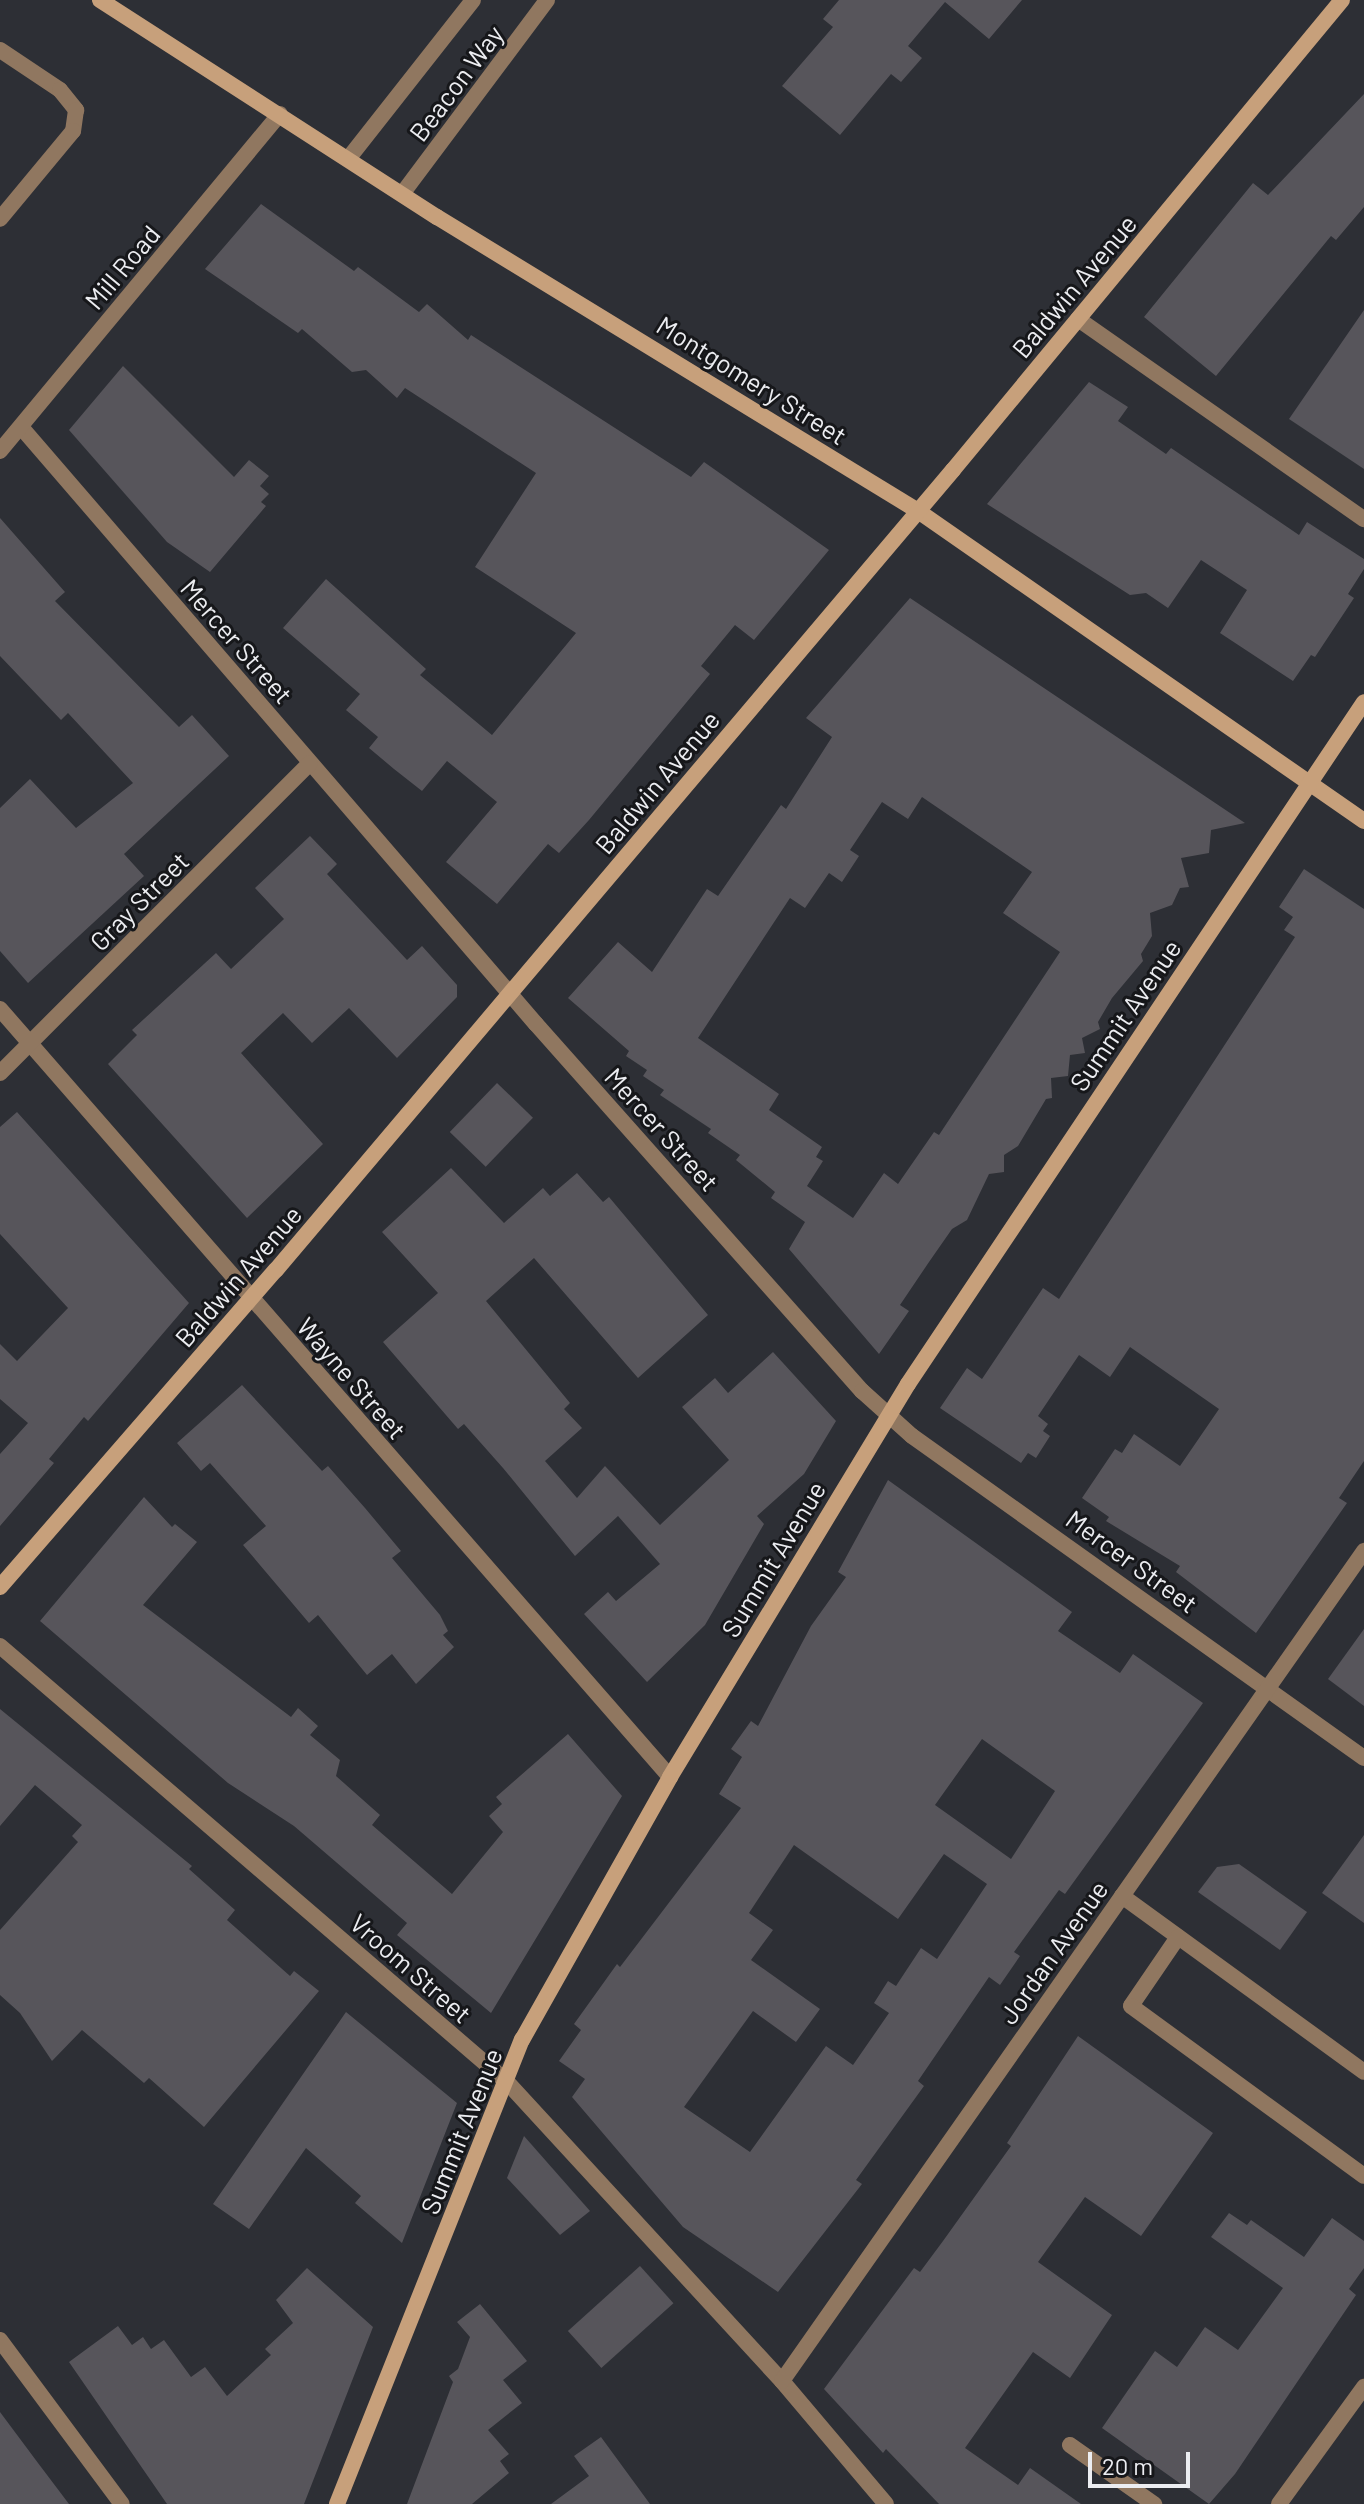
<!DOCTYPE html>
<html>
<head>
<meta charset="utf-8">
<style>
  body { margin:0 }
  #map { position:relative; width:1364px; height:2504px; overflow:hidden; background:#2d2f35; font-family:Barlow,sans-serif }
  div>[style] { position:absolute }
  [style*='--x'] { left:calc(var(--x)*1px); top:calc(var(--y)*1px); width:calc(var(--w)*1px); rotate:calc(var(--a)*1deg) }
  .building>* { inset:0; background:#57555b; transform-origin:0 0 }
  .lane>* { height:16px; margin:-8px; padding:0 8px; transform-origin:8px; border-radius:8px; background:#907760 }
  .street>* { height:16px; margin:-8px; padding:0 8px; transform-origin:8px; border-radius:8px; background:#907760 }
  .secondary>* { height:16px; margin:-8px; padding:0 8px; transform-origin:8px; border-radius:8px; background:#c7a07b }
  span { translate:-50% -50%; white-space:nowrap; text-align:center; line-height:1.15; -webkit-text-stroke:6px #16171a; paint-order:stroke }
  .street-label { font-size:26px; color:#ecedf1 }
  .scale { position:absolute; left:1088px; top:2452px; width:102px; height:36px; box-sizing:border-box; border:4px solid #ecedf1; border-top:0; padding-left:10px; font-size:24px; line-height:28px; white-space:nowrap; color:#ecedf1; -webkit-text-stroke:6px #16171a; paint-order:stroke }
</style>
</head>
<body>
<div id="map">
  <div class="building">
    <div style="clip-path:polygon(839px 0,1022px 0,989px 39px,945px 2px,908px 46px,922px 58px,901px 82px,891px 74px,840px 135px,782px 86px,833px 27px,823px 19px)"></div>
    <div style="clip-path:polygon(1364px 94px,1364px 207px,1336px 240px,1331px 236px,1216px 376px,1144px 317px,1253px 183px,1268px 195px)"></div>
    <div style="clip-path:polygon(261px 204px,354px 271px,358px 267px,419px 312px,427px 304px,468px 340px,471px 335px,691px 477px,704px 462px,829px 550px,754px 640px,735px 625px,701px 666px,710px 674px,589px 820px,559px 853px,548px 844px,497px 904px,446px 862px,497px 802px,447px 761px,422px 791px,394px 769px,369px 748px,378px 737px,346px 710px,360px 694px,283px 628px,326px 579px,426px 669px,420px 675px,492px 735px,576px 633px,475px 567px,536px 473px,405px 388px,397px 398px,366px 370px,352px 372px,302px 329px,298px 333px,205px 269px)"></div>
    <div style="clip-path:polygon(1364px 310px,1364px 469px,1289px 419px)"></div>
    <div style="clip-path:polygon(123px 366px,234px 477px,249px 460px,269px 476px,260px 486px,269px 494px,261px 502px,266px 506px,210px 572px,167px 542px,69px 430px)"></div>
    <div style="clip-path:polygon(1089px 382px,1128px 407px,1118px 421px,1166px 454px,1171px 448px,1299px 535px,1307px 522px,1364px 559px,1364px 569px,1348px 594px,1354px 598px,1315px 657px,1311px 655px,1293px 681px,1220px 633px,1247px 590px,1201px 560px,1168px 608px,1146px 593px,1130px 595px,987px 504px)"></div>
    <div style="clip-path:polygon(0 518px,65px 592px,55px 601px,179px 727px,192px 715px,229px 756px,124px 854px,144px 876px,28px 983px,0 951px,0 808px,30px 779px,76px 828px,133px 783px,68px 713px,61px 720px,0 656px)"></div>
    <div style="clip-path:polygon(evenodd,910px 598px,1245px 823px,1211px 830px,1209px 853px,1181px 858px,1189px 887px,1180px 888px,1172px 905px,1150px 913px,1152px 936px,1141px 954px,1143px 961px,1112px 998px,1098px 1022px,1100px 1029px,1082px 1038px,1085px 1053px,1070px 1055px,1068px 1076px,1051px 1078px,1052px 1098px,1046px 1099px,1018px 1146px,1004px 1155px,1004px 1172px,989px 1174px,967px 1220px,952px 1229px,929px 1262px,900px 1305px,909px 1311px,879px 1354px,789px 1249px,805px 1222px,771px 1198px,775px 1192px,736px 1160px,740px 1155px,708px 1133px,711px 1129px,660px 1095px,664px 1090px,643px 1076px,647px 1070px,626px 1056px,629px 1051px,568px 998px,618px 942px,652px 972px,707px 889px,718px 896px,781px 805px,786px 809px,832px 737px,806px 718px,910px 598px,922px 797px,1032px 872px,1003px 913px,1060px 952px,939px 1135px,934px 1132px,898px 1184px,884px 1173px,853px 1218px,807px 1186px,823px 1161px,816px 1157px,822px 1147px,769px 1110px,779px 1094px,698px 1038px,790px 898px,805px 908px,829px 873px,842px 882px,859px 856px,850px 850px,882px 802px,908px 819px,922px 797px)"></div>
    <div style="clip-path:polygon(310px 836px,337px 864px,327px 874px,407px 960px,422px 946px,457px 985px,457px 997px,397px 1058px,349px 1008px,312px 1043px,283px 1013px,241px 1053px,323px 1144px,247px 1218px,108px 1064px,137px 1035px,132px 1030px,216px 953px,231px 969px,284px 919px,255px 888px)"></div>
    <div style="clip-path:polygon(1304px 869px,1364px 909px,1364px 1461px,1339px 1498px,1347px 1503px,1256px 1633px,1176px 1572px,1180px 1566px,1106px 1521px,1109px 1517px,1082px 1498px,1115px 1449px,1122px 1453px,1134px 1434px,1180px 1466px,1219px 1409px,1130px 1347px,1110px 1377px,1079px 1355px,1038px 1416px,1048px 1424px,1043px 1431px,1050px 1436px,1036px 1458px,1028px 1453px,1021px 1463px,940px 1408px,967px 1368px,982px 1379px,1043px 1288px,1059px 1299px,1295px 937px,1284px 930px,1293px 917px,1279px 907px)"></div>
    <div style="left:497px;top:1083px;width:50px;height:68px;rotate:44deg"></div>
    <div style="clip-path:polygon(17px 1112px,189px 1303px,88px 1421px,84px 1417px,49px 1459px,54px 1463px,0 1526px,0 1454px,28px 1423px,0 1399px,0 1344px,17px 1361px,68px 1308px,0 1234px,0 1127px)"></div>
    <div style="clip-path:polygon(451px 1168px,504px 1223px,543px 1188px,550px 1196px,577px 1173px,603px 1202px,609px 1197px,708px 1315px,638px 1378px,534px 1258px,486px 1301px,570px 1403px,564px 1409px,582px 1428px,545px 1461px,577px 1498px,605px 1466px,660px 1525px,729px 1460px,682px 1407px,715px 1378px,728px 1393px,773px 1352px,836px 1421px,804px 1474px,757px 1516px,764px 1524px,705px 1625px,647px 1682px,584px 1614px,608px 1592px,616px 1601px,660px 1564px,618px 1516px,575px 1556px,503px 1468px,464px 1424px,458px 1429px,383px 1342px,438px 1293px,382px 1232px)"></div>
    <div style="clip-path:polygon(242px 1385px,322px 1471px,328px 1466px,365px 1508px,401px 1551px,392px 1558px,440px 1615px,448px 1631px,443px 1635px,454px 1647px,416px 1684px,392px 1654px,367px 1675px,318px 1615px,309px 1623px,243px 1545px,266px 1526px,210px 1463px,201px 1471px,177px 1443px)"></div>
    <div style="clip-path:polygon(evenodd,888px 1480px,1072px 1612px,1058px 1631px,1120px 1673px,1133px 1654px,1203px 1703px,1065px 1894px,1059px 1890px,1014px 1952px,1020px 1956px,1000px 1985px,989px 1977px,918px 2081px,924px 2086px,856px 2180px,862px 2184px,778px 2292px,683px 2227px,572px 2097px,585px 2079px,559px 2061px,581px 2030px,574px 2024px,617px 1964px,620px 1967px,741px 1808px,719px 1794px,742px 1757px,731px 1749px,751px 1721px,758px 1726px,811px 1626px,846px 1577px,838px 1572px,888px 1480px,982px 1739px,1055px 1791px,1011px 1859px,935px 1805px,982px 1739px,888px 1480px,794px 1845px,898px 1919px,944px 1854px,987px 1884px,937px 1959px,921px 1948px,896px 1986px,888px 1981px,874px 2003px,889px 2013px,853px 2065px,826px 2046px,750px 2152px,684px 2107px,753px 2011px,796px 2042px,820px 2009px,751px 1960px,773px 1930px,749px 1913px,794px 1845px)"></div>
    <div style="clip-path:polygon(144px 1497px,172px 1527px,175px 1524px,197px 1542px,143px 1605px,291px 1717px,298px 1708px,318px 1726px,310px 1735px,340px 1760px,336px 1776px,380px 1815px,372px 1825px,452px 1894px,503px 1832px,489px 1816px,502px 1804px,496px 1797px,568px 1734px,622px 1796px,491px 2013px,397px 1935px,407px 1923px,294px 1826px,228px 1783px,40px 1621px)"></div>
    <div style="clip-path:polygon(1364px 1629px,1364px 1706px,1328px 1679px)"></div>
    <div style="clip-path:polygon(0 1709px,192px 1866px,189px 1869px,235px 1910px,227px 1920px,290px 1976px,294px 1971px,319px 1991px,204px 2127px,149px 2078px,144px 2083px,82px 2030px,52px 2061px,20px 2013px,0 1995px,0 1930px,78px 1842px,72px 1836px,82px 1825px,35px 1785px,0 1826px)"></div>
    <div style="clip-path:polygon(1364px 1835px,1364px 1923px,1322px 1893px)"></div>
    <div style="clip-path:polygon(1239px 1864px,1307px 1912px,1280px 1950px,1198px 1892px,1217px 1867px)"></div>
    <div style="clip-path:polygon(346px 2012px,457px 2103px,402px 2243px,355px 2203px,361px 2196px,306px 2148px,249px 2229px,213px 2204px)"></div>
    <div style="clip-path:polygon(1078px 2036px,1213px 2133px,1141px 2236px,1085px 2197px,1038px 2262px,1112px 2315px,1070px 2378px,1033px 2352px,965px 2448px,1018px 2485px,1030px 2468px,1081px 2504px,939px 2504px,886px 2449px,883px 2453px,824px 2389px,914px 2268px,920px 2272px,943px 2241px,1011px 2146px,1007px 2143px)"></div>
    <div style="clip-path:polygon(524px 2136px,590px 2211px,560px 2235px,507px 2178px)"></div>
    <div style="clip-path:polygon(1229px 2213px,1247px 2225px,1251px 2220px,1304px 2257px,1332px 2218px,1364px 2241px,1364px 2268px,1349px 2289px,1356px 2295px,1235px 2474px,1209px 2504px,1102px 2428px,1155px 2351px,1177px 2367px,1205px 2327px,1238px 2350px,1283px 2288px,1211px 2237px)"></div>
    <div style="left:640px;top:2266px;width:50px;height:97px;rotate:48deg"></div>
    <div style="clip-path:polygon(307px 2268px,373px 2327px,304px 2504px,167px 2504px,69px 2362px,118px 2326px,132px 2345px,143px 2337px,151px 2349px,164px 2340px,191px 2377px,205px 2367px,227px 2396px,271px 2355px,265px 2349px,293px 2323px,276px 2300px)"></div>
    <div style="clip-path:polygon(480px 2304px,527px 2361px,503px 2380px,522px 2403px,488px 2430px,509px 2454px,500px 2461px,509px 2473px,472px 2504px,407px 2504px,453px 2382px,449px 2376px,458px 2369px,470px 2337px,457px 2322px)"></div>
    <div style="clip-path:polygon(0 2412px,38px 2463px,69px 2504px,0 2504px)"></div>
    <div style="clip-path:polygon(601px 2437px,650px 2504px,551px 2504px,589px 2476px,574px 2456px)"></div>
  </div>
  <div class="lane">
    <div style="--x:0;--y:50;--w:72;--a:33.7"></div>
    <div style="--x:60;--y:90;--w:26;--a:51"></div>
    <div style="--x:76;--y:110;--w:21;--a:98"></div>
    <div style="--x:73;--y:131;--w:114;--a:129.7"></div>
    <div style="--x:1078;--y:319;--w:349;--a:35"></div>
    <div style="--x:1122;--y:1896;--w:299;--a:36"></div>
    <div style="--x:1178;--y:1937;--w:83;--a:124.3"></div>
    <div style="--x:1131;--y:2006;--w:288;--a:36.1"></div>
    <div style="--x:1070;--y:2445;--w:103;--a:35.1"></div>
  </div>
  <div class="street">
    <div style="--x:348;--y:159;--w:202;--a:-51.8"></div>
    <div style="--x:402;--y:194;--w:242;--a:-53.2"></div>
    <div style="--x:21;--y:427;--w:788;--a:49.22"></div>
    <div style="--x:536;--y:1024;--w:491;--a:48.4"></div>
    <div style="--x:862;--y:1391;--w:67;--a:42"></div>
    <div style="--x:912;--y:1436;--w:555;--a:35.47"></div>
    <div style="--x:0;--y:451;--w:438;--a:-50.3"></div>
    <div style="--x:0;--y:1009;--w:1019;--a:48.9"></div>
    <div style="--x:0;--y:1073;--w:438;--a:-45"></div>
    <div style="--x:0;--y:1646;--w:669;--a:40.69"></div>
    <div style="--x:507;--y:2082;--w:406;--a:47.4"></div>
    <div style="--x:782;--y:2381;--w:161;--a:49.8"></div>
    <div style="--x:0;--y:2340;--w:204;--a:53.4"></div>
    <div style="--x:782;--y:2381;--w:1014;--a:-54.96"></div>
    <div style="--x:1279;--y:2504;--w:145;--a:-54"></div>
  </div>
  <div class="secondary">
    <div style="--x:100;--y:0;--w:401;--a:32.8"></div>
    <div style="--x:437;--y:217;--w:564;--a:31.43"></div>
    <div style="--x:918;--y:511;--w:543;--a:34.8"></div>
    <div style="--x:0;--y:1587;--w:420;--a:-49"></div>
    <div style="--x:276;--y:1270;--w:1048;--a:-49.76"></div>
    <div style="--x:953;--y:470;--w:610;--a:-50.39"></div>
    <div style="--x:337;--y:2504;--w:500;--a:-68.3"></div>
    <div style="--x:522;--y:2040;--w:302;--a:-60.6"></div>
    <div style="--x:670;--y:1777;--w:459;--a:-58.8"></div>
    <div style="--x:908;--y:1384;--w:820;--a:-56.23"></div>
  </div>
  <div class="street-label">
    <span style="left:456px;top:83px;rotate:-53deg">Beacon Way</span>
    <span style="left:122px;top:267px;rotate:-50deg">Mill Road</span>
    <span style="left:1074px;top:286px;rotate:-50deg">Baldwin Avenue</span>
    <span style="left:752px;top:380px;rotate:32deg">Montgomery Street</span>
    <span style="left:237px;top:641px;rotate:49deg">Mercer Street</span>
    <span style="left:657px;top:782px;rotate:-50deg">Baldwin Avenue</span>
    <span style="left:139px;top:901px;rotate:-45deg">Gray Street</span>
    <span style="left:1125px;top:1015px;rotate:-56deg">Summit Avenue</span>
    <span style="left:662px;top:1129px;rotate:48deg">Mercer Street</span>
    <span style="left:238px;top:1276px;rotate:-49deg">Baldwin Avenue</span>
    <span style="left:352px;top:1378px;rotate:49deg">Wayne Street</span>
    <span style="left:773px;top:1559px;rotate:-59deg">Summit Avenue</span>
    <span style="left:1132px;top:1561px;rotate:36deg">Mercer Street</span>
    <span style="left:1053px;top:1952px;rotate:-55deg">Jordan Avenue</span>
    <span style="left:411px;top:1968px;rotate:41deg">Vroom Street</span>
    <span style="left:461px;top:2131px;rotate:-68deg">Summit Avenue</span>
  </div>
  <div class="scale">20 m</div>
</div>
</body>
</html>
